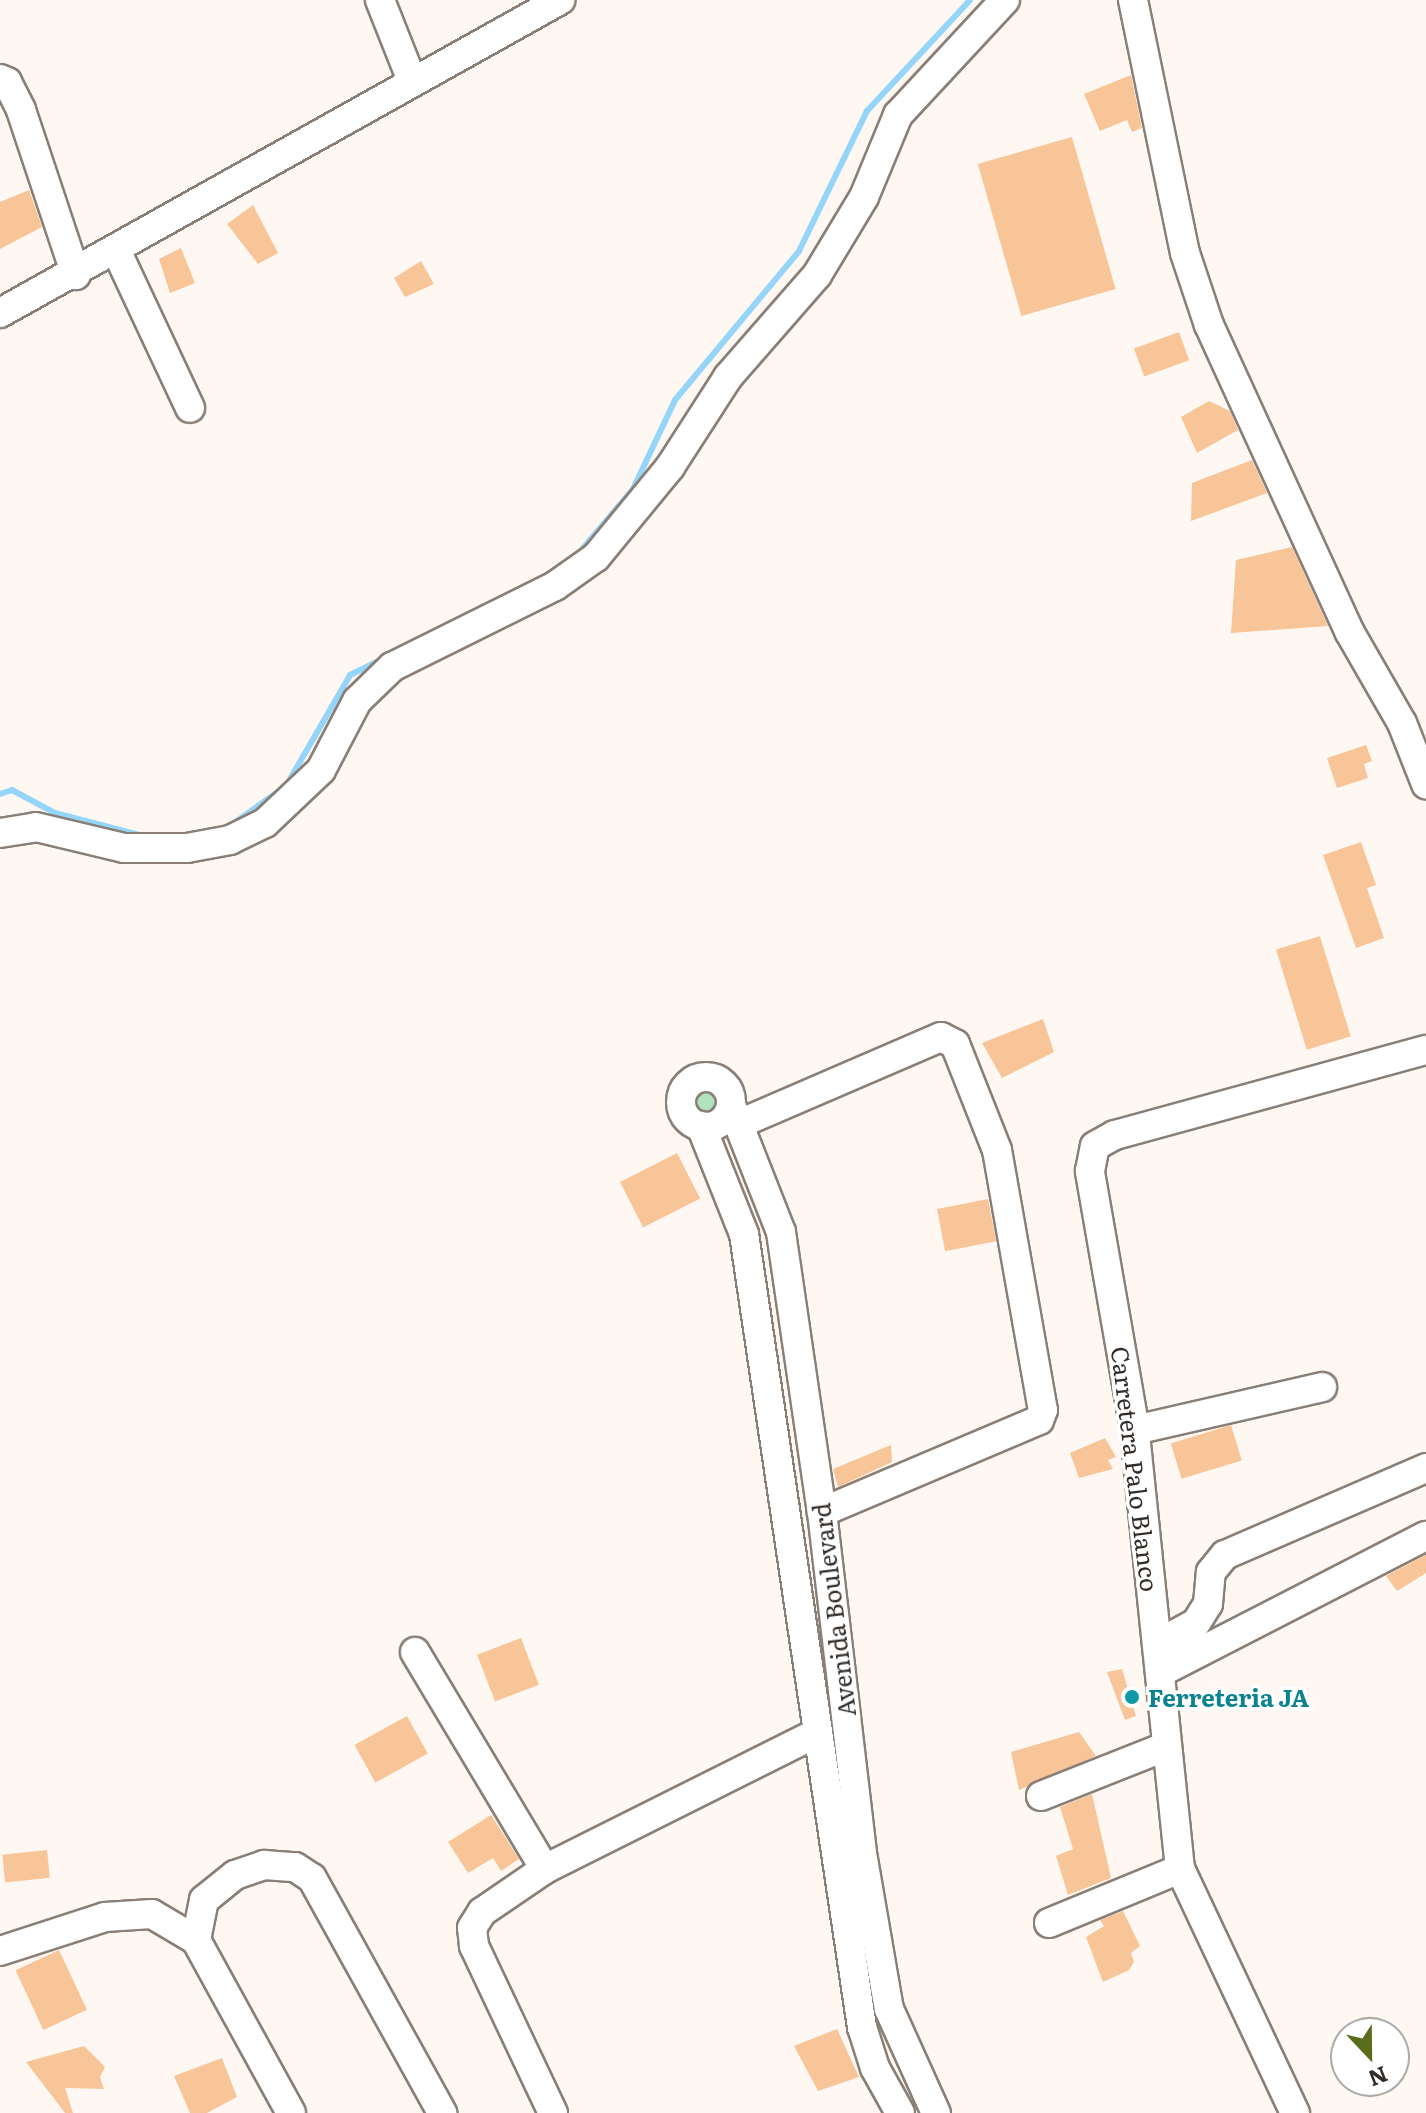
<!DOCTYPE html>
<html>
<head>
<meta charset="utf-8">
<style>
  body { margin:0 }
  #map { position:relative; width:1426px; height:2113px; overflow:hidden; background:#fff8f2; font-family:Literata,serif }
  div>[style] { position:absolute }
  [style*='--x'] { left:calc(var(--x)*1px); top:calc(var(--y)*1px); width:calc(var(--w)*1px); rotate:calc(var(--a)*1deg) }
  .green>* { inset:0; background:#aee3bd }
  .round { border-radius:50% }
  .stream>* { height:6px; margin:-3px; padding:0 3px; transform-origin:3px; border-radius:3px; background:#96d5fa }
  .building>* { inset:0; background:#f8c598; transform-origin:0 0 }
  .roads { filter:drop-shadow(2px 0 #8a7f76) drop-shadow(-2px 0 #8a7f76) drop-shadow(0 2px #8a7f76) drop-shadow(0 -2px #8a7f76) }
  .minor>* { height:28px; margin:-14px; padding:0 14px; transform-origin:14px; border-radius:14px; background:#fff }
  .minor>.ring { margin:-14px; padding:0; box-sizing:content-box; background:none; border:28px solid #fff; border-radius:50% }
  .dots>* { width:22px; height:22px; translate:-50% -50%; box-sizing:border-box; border:4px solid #fff; border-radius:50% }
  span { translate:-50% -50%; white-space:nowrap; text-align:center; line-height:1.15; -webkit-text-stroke:7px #fff; paint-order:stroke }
  .street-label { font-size:24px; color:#322d29 }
  .culture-label { font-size:24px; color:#0d838f; font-weight:700 }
  .left { translate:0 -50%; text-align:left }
  .north { position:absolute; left:1330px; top:2017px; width:80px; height:80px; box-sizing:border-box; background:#fff; border:2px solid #adaba9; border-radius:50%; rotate:158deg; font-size:22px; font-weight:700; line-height:32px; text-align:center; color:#322d29 }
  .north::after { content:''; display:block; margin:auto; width:28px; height:36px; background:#596d1c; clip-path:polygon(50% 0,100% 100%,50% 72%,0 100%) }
</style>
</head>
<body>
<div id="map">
  <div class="green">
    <div class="round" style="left:686px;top:1081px;width:40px;height:40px"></div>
  </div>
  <div class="stream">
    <div style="--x:579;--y:553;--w:84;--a:-49.8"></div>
    <div style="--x:633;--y:489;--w:98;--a:-64.7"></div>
    <div style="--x:675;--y:400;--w:194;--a:-50.2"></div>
    <div style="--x:799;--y:251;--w:156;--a:-64.1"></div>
    <div style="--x:867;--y:111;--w:151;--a:-47.1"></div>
    <div style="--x:0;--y:794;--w:13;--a:-18"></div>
    <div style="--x:12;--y:790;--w:49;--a:28.1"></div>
    <div style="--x:55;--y:813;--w:92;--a:14.5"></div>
    <div style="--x:234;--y:823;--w:64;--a:-35.4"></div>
    <div style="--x:286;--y:786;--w:128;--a:-60"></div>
    <div style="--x:350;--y:675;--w:37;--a:-26"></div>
  </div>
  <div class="building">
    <div style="clip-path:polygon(1131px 75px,1142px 128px,1132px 132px,1127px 120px,1100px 131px,1084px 94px)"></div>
    <div style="left:1072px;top:137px;width:158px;height:98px;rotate:74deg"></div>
    <div style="clip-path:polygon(29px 190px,42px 227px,0 249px,0 202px)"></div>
    <div style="clip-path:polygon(253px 205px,278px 253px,258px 264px,227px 224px)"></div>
    <div style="clip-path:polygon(181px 248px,195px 283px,170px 293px,159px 259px)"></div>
    <div style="clip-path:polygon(421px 261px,434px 284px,405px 297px,394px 278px)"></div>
    <div style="left:1179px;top:332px;width:30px;height:48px;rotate:70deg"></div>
    <div style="clip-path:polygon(1209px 401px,1230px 411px,1238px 430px,1197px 453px,1181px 417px)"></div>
    <div style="clip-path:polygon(1252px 460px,1267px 493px,1191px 521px,1192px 483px)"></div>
    <div style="clip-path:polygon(1292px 547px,1328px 626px,1231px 633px,1236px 560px)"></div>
    <div style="clip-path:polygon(1366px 745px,1372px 761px,1364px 764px,1368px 778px,1337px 788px,1327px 758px)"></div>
    <div style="clip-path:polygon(1361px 842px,1376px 885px,1367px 888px,1384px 938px,1356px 948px,1323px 855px)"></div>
    <div style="left:1320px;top:936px;width:105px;height:46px;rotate:73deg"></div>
    <div style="clip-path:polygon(1043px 1019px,1054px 1052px,1002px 1078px,982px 1043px)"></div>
    <div style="left:677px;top:1153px;width:51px;height:64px;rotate:63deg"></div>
    <div style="left:988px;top:1199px;width:43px;height:52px;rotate:79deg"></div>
    <div style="left:1231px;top:1425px;width:37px;height:63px;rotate:73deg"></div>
    <div style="clip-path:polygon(1105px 1438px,1116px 1457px,1108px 1460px,1113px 1469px,1079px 1478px,1070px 1453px)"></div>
    <div style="clip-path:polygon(891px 1445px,892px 1462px,838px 1487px,833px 1469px)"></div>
    <div style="clip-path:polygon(1426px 1555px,1426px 1573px,1397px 1591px,1386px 1576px)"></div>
    <div style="left:521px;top:1638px;width:50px;height:47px;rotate:69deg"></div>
    <div style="clip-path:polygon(1122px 1669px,1136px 1716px,1125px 1720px,1107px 1672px)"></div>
    <div style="left:407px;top:1716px;width:43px;height:60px;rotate:61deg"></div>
    <div style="clip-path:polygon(1079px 1732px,1096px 1756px,1019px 1790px,1011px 1752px)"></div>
    <div style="clip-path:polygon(1092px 1794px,1111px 1878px,1068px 1895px,1056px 1856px,1073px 1849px,1060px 1807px)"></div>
    <div style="clip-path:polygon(491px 1815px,519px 1859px,501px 1871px,493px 1858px,468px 1873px,448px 1842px)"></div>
    <div style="left:47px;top:1850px;width:28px;height:45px;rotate:84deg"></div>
    <div style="clip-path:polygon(1123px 1911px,1140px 1946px,1131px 1953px,1134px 1962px,1129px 1970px,1103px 1982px,1086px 1937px,1104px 1926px,1100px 1920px)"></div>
    <div style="left:59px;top:1950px;width:66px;height:48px;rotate:65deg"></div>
    <div style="clip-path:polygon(837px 2029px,859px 2077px,818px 2091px,794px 2046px)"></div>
    <div style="clip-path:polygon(84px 2046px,105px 2067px,100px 2077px,104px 2089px,65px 2088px,73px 2113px,65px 2113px,26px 2062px)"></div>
    <div style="clip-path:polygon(222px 2058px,237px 2097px,207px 2113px,190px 2113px,174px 2076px)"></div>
  </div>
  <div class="roads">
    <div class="minor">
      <div style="--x:380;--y:0;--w:87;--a:68.4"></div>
      <div style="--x:1133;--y:0;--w:258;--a:78.4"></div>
      <div style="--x:1185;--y:253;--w:76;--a:71.6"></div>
      <div style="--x:1209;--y:325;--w:337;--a:65.4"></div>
      <div style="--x:1349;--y:631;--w:106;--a:60.1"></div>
      <div style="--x:1402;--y:723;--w:66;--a:68.5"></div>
      <div style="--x:0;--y:79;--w:8;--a:23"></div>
      <div style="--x:7;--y:82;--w:31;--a:63"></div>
      <div style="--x:21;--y:110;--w:174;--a:71.6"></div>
      <div style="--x:117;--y:252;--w:172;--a:64.9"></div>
      <div style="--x:0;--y:313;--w:642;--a:-29.2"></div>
      <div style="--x:0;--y:833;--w:36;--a:-9"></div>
      <div style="--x:36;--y:827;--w:90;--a:13.4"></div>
      <div style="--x:124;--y:848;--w:63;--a:0"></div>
      <div style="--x:187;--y:848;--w:44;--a:-10.5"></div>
      <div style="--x:230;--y:840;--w:39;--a:-26"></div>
      <div style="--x:265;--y:823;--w:77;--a:-43.4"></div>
      <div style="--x:321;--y:770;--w:78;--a:-62.4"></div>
      <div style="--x:357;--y:701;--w:49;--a:-44.2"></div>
      <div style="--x:392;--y:667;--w:182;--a:-26.4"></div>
      <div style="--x:555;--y:586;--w:50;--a:-35.3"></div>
      <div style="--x:596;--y:557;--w:117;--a:-50.6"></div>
      <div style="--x:670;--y:467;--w:107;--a:-57.2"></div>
      <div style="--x:728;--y:377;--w:135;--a:-48.9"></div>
      <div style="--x:817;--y:275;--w:91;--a:-58.9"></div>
      <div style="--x:864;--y:197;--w:89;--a:-67.5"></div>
      <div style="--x:898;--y:115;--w:157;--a:-47.1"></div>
      <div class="ring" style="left:681px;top:1077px;width:22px;height:22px"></div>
      <div style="--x:731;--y:1105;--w:136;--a:68.5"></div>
      <div style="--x:781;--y:1232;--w:283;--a:81.7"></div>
      <div style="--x:822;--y:1512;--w:349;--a:83.3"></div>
      <div style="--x:863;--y:1859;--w:152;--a:80.2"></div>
      <div style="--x:889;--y:2009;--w:114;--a:65.7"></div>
      <div style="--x:739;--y:1124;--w:220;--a:-23.3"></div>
      <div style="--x:941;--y:1037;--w:16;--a:27"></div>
      <div style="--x:955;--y:1044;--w:114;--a:68.4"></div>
      <div style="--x:997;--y:1150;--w:264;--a:80"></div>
      <div style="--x:1043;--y:1410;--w:11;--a:112"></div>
      <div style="--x:1039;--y:1420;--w:236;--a:157"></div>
      <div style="--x:701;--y:1126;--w:116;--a:68.3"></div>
      <div style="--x:744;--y:1234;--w:802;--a:81.54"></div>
      <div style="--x:862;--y:2027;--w:43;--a:72.4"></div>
      <div style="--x:875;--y:2068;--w:51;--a:60.9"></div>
      <div style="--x:1135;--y:1430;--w:192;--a:-12.9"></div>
      <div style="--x:1157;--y:1644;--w:44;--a:-28.3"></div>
      <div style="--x:1196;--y:1623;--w:22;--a:-58"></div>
      <div style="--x:1208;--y:1604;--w:32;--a:-85"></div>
      <div style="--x:1211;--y:1572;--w:22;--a:-51"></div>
      <div style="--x:1225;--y:1555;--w:219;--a:-23.4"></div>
      <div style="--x:415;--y:1652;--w:253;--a:59.1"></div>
      <div style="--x:1161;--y:1672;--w:298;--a:-27.2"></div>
      <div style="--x:1041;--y:1796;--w:133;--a:-21.6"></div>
      <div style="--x:1049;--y:1923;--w:142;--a:-22.4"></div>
      <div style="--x:196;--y:1940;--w:41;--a:-78.7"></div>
      <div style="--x:204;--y:1900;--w:40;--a:-39"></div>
      <div style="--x:235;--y:1875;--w:31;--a:-19"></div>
      <div style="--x:264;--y:1865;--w:31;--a:4"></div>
      <div style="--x:295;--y:1867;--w:20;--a:33"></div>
      <div style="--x:312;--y:1878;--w:269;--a:61"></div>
      <div style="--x:0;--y:1951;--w:110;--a:-17.9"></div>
      <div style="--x:105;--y:1917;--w:47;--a:-3.7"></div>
      <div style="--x:152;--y:1914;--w:51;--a:30.6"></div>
      <div style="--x:196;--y:1940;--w:197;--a:61.2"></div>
      <div style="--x:553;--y:2113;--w:185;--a:-115.3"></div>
      <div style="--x:474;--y:1946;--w:18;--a:-96"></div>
      <div style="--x:472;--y:1928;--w:19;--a:-58"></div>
      <div style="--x:482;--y:1912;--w:76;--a:-34.3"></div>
      <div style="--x:545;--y:1869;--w:305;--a:-26.6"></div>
      <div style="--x:1295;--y:2113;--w:270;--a:-115.2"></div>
      <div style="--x:1180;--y:1869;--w:441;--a:-95.9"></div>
      <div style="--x:1135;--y:1430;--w:263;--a:-99.9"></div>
      <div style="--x:1090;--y:1171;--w:25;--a:-79"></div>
      <div style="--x:1095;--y:1146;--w:23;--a:-29"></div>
      <div style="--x:1115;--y:1135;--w:322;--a:-15.3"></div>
    </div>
  </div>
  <div class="dots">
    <div style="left:1132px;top:1697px;background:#0f9aa8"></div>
  </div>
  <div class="street-label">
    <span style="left:1136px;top:1469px;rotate:83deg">Carretera Palo Blanco</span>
    <span style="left:833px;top:1610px;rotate:-97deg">Avenida Boulevard</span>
  </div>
  <div class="culture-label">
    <span class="left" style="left:1148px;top:1697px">Ferreteria JA</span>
  </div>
  <div class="north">N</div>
</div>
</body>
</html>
